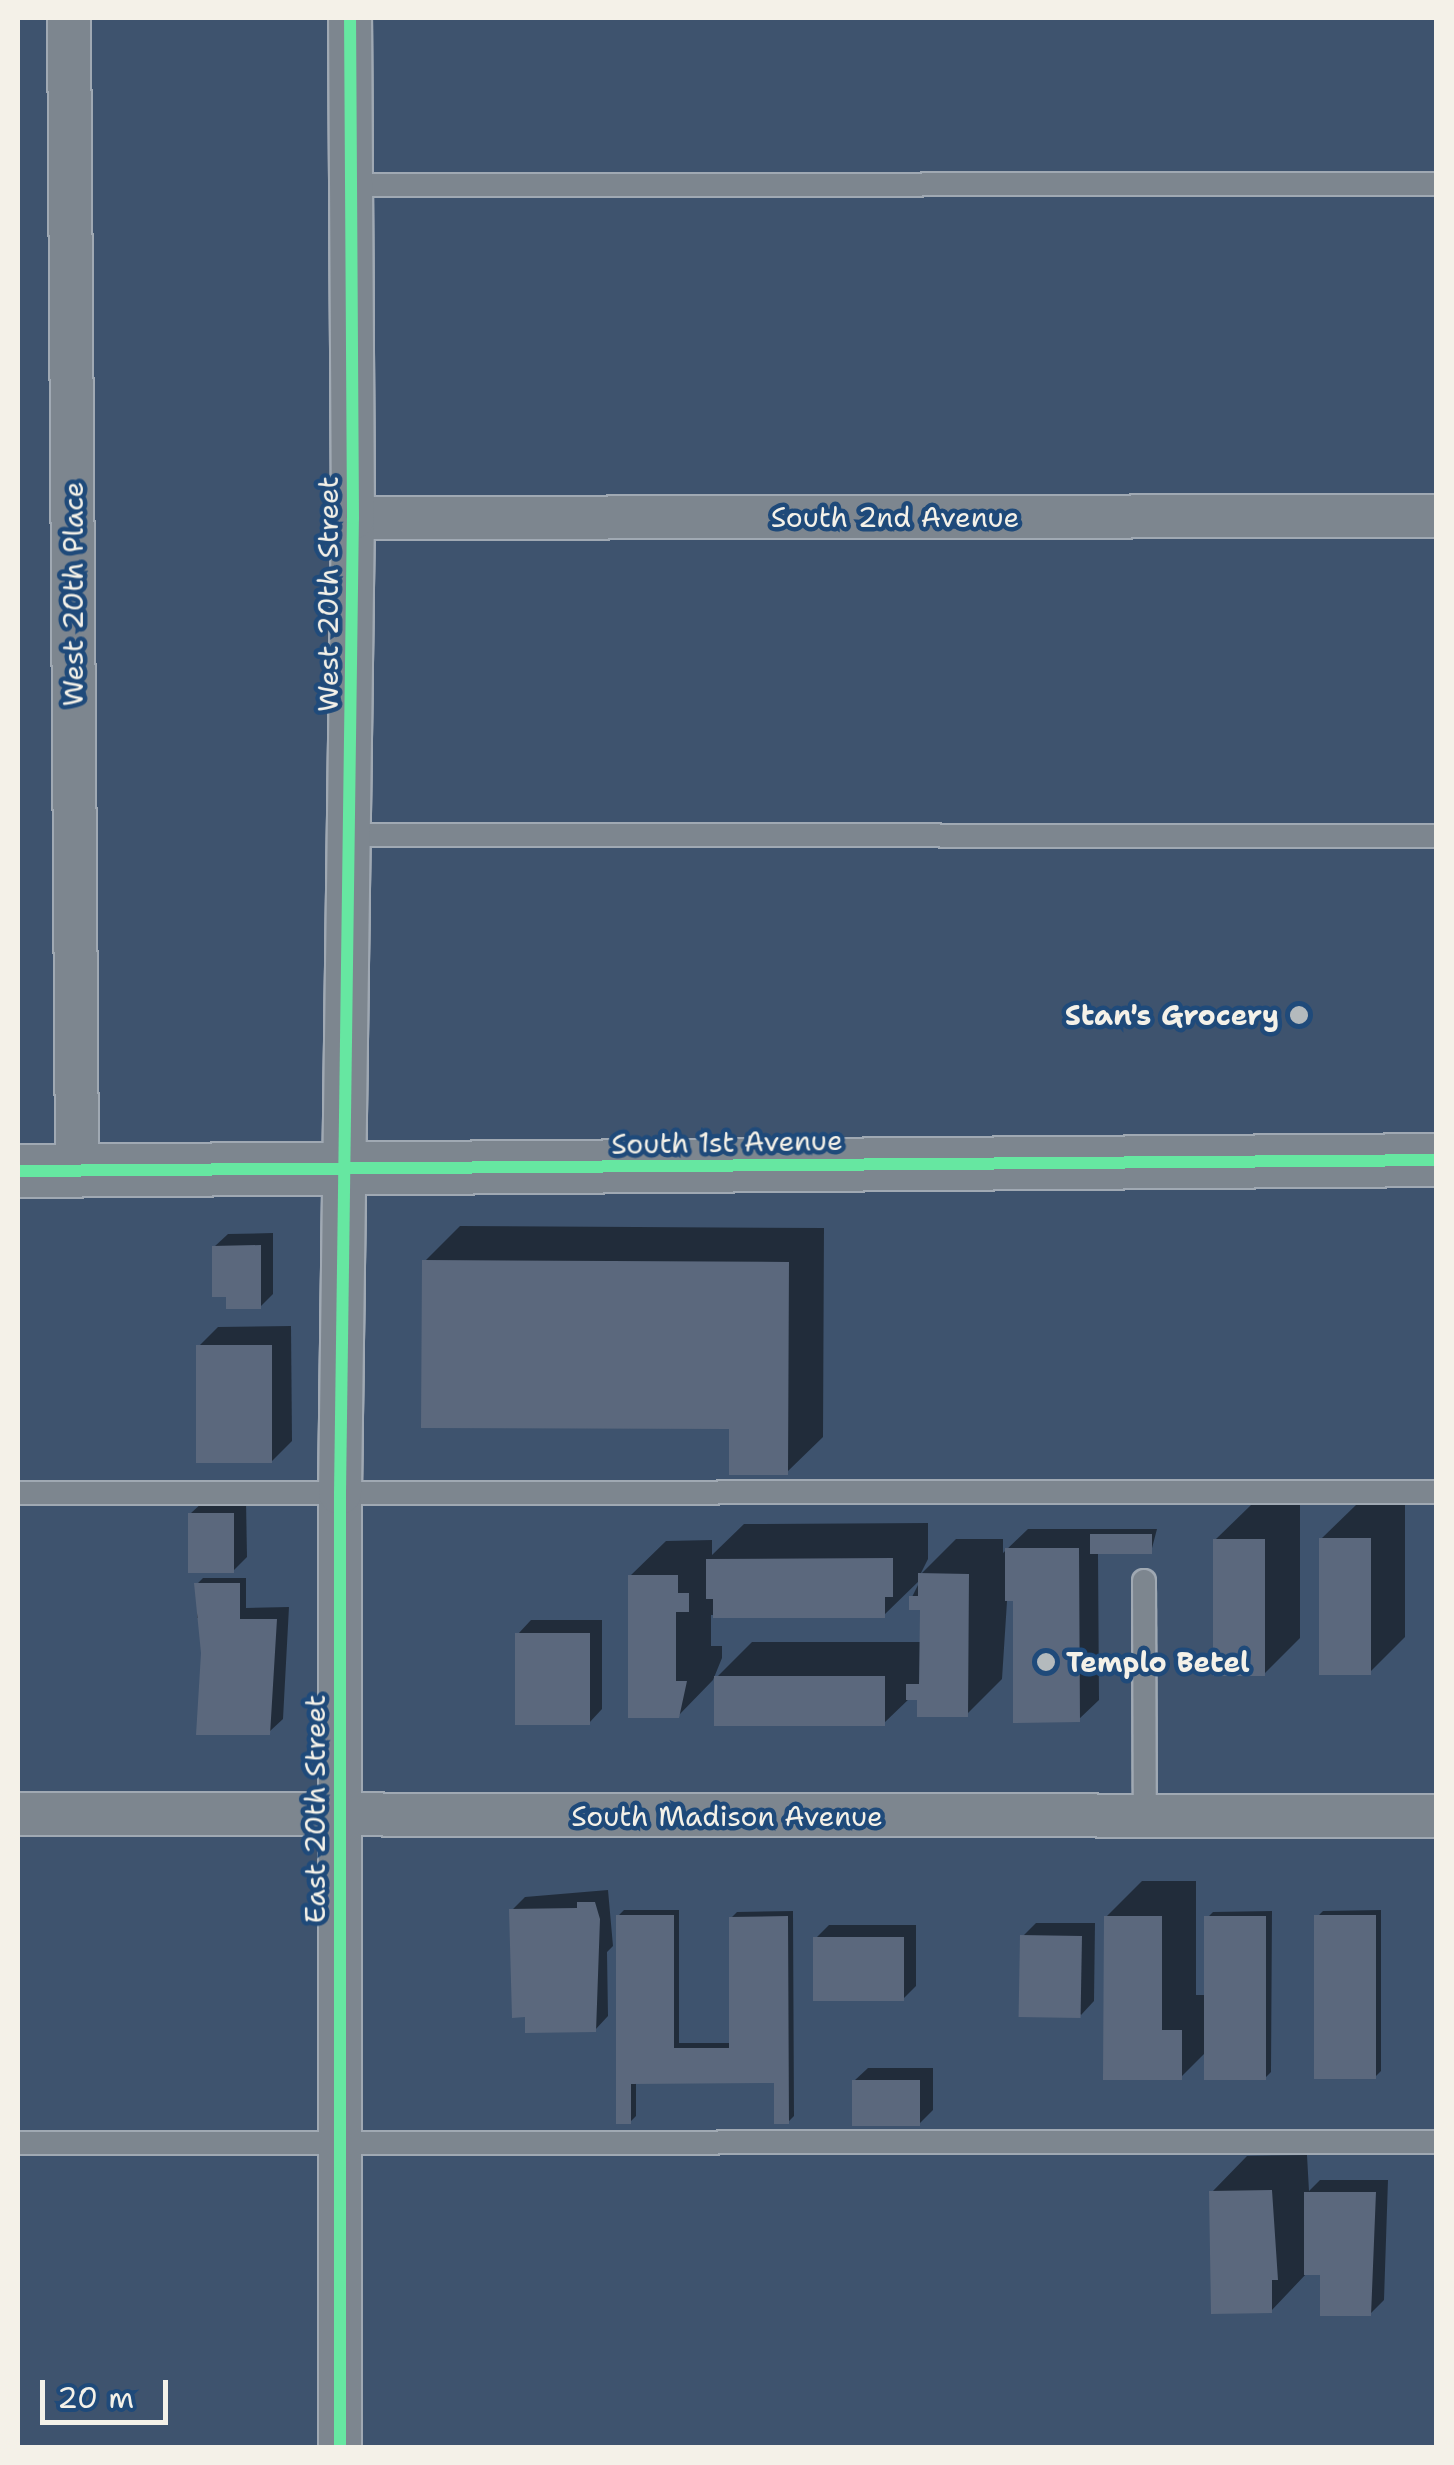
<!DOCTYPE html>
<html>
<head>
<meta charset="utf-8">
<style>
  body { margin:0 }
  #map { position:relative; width:1454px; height:2465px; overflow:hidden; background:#3e536e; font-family:"Shantell Sans",sans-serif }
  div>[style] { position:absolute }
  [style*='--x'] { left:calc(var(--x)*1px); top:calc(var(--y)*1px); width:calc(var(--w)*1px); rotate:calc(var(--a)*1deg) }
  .shadow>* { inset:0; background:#0007 }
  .building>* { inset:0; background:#5b687d; transform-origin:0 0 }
  .roads { filter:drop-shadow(2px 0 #a0a9b3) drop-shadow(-2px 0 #a0a9b3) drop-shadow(0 2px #a0a9b3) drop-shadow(0 -2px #a0a9b3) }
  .service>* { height:22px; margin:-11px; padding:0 11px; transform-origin:11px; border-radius:11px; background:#7d868f }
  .minor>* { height:42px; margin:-21px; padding:0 21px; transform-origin:21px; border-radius:21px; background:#7d868f }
  .tertiary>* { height:52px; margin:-26px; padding:0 26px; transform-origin:26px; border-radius:26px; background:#7d868f }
  .cycleway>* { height:12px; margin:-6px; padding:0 6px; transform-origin:6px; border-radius:6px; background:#66e7a1 }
  .dots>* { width:28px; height:28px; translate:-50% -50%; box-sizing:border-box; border:5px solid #1f4a7a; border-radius:50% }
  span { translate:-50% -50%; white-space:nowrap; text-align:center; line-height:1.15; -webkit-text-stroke:9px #1f4a7a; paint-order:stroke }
  .street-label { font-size:28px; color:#f4f1e8 }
  .poi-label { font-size:28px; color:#f4f1e8; font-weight:700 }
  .right { translate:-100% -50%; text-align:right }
  .left { translate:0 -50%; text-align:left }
  .frame { position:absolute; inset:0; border:20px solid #f4f1e8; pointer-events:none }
  .scale { position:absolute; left:40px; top:2380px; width:128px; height:45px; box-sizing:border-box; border:5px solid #f4f1e8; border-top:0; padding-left:12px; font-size:30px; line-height:35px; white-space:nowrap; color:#f4f1e8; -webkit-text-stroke:8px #1f4a7a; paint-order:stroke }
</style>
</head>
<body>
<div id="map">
  <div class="shadow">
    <div style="clip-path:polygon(460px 1226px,824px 1228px,823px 1437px,787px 1472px,732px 1426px,424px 1262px)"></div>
    <div style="clip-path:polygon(273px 1233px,273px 1294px,260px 1307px,214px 1247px,228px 1234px)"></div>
    <div style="clip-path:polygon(291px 1326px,292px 1441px,272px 1461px,198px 1347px,218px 1327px)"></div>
    <div style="clip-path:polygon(246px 1500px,247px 1557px,234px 1570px,190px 1514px,204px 1501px)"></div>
    <div style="clip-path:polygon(1357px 1504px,1405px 1504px,1405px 1637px,1370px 1672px,1321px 1539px)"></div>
    <div style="clip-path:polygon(1251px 1505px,1300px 1505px,1300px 1638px,1264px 1674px,1215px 1540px)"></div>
    <div style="clip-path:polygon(928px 1523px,928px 1559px,920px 1575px,956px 1539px,1003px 1539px,1003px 1553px,1028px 1529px,1157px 1529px,1151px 1552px,1098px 1554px,1099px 1700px,1078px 1720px,1008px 1586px,1002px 1679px,966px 1715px,910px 1698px,884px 1723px,717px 1677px,752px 1642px,922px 1642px,922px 1608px,912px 1597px,921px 1579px,884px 1615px,711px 1615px,711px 1646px,722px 1646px,722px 1658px,713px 1680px,678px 1716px,630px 1576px,666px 1541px,712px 1540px,712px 1555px,744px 1524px)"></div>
    <div style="clip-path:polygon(203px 1578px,246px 1578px,246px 1608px,289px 1607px,283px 1719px,269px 1732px,207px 1617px,197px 1618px,197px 1584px)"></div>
    <div style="clip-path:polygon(531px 1620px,602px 1620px,602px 1709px,589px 1723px,518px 1634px)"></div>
    <div style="clip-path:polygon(1142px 1881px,1196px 1881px,1196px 1995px,1206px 1995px,1207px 1918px,1213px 1912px,1272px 1911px,1271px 2072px,1265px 2078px,1205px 2053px,1181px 2077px,1106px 1917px)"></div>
    <div style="clip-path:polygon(608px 1890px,613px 1946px,607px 1952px,608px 2016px,595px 2030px,512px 1910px,525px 1897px)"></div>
    <div style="clip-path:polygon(624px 1910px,679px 1910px,679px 2043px,731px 2043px,731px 1918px,737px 1912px,793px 1911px,794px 2116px,788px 2122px,777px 2081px,636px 2082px,636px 2116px,630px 2122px,618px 1916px)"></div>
    <div style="clip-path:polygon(1381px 1910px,1381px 2071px,1375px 2077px,1317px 1917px,1323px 1911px)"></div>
    <div style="clip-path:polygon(1036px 1923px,1095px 1923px,1094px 2001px,1081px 2015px,1023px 1936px)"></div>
    <div style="clip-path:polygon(829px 1925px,916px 1925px,916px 1986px,903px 1999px,816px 1938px)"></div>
    <div style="clip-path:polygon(868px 2068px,933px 2068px,933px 2110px,919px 2124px,854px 2081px)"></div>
    <div style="clip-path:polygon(1307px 2155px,1309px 2191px,1320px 2180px,1388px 2180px,1384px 2300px,1370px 2314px,1322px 2273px,1307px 2273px,1271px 2311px,1212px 2192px,1247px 2156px)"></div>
  </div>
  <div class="building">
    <div style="clip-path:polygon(261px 1245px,261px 1309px,226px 1309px,226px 1297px,212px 1297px,212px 1246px)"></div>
    <div style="clip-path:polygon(422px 1260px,789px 1262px,788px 1475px,729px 1475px,729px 1429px,421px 1428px)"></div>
    <div style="left:272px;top:1345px;width:118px;height:76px;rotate:90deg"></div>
    <div style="left:188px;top:1513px;width:46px;height:60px"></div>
    <div style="left:1152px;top:1534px;width:20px;height:62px;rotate:90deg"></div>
    <div style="left:1319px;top:1538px;width:52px;height:137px"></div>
    <div style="left:1213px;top:1539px;width:52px;height:137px"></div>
    <div style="clip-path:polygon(1005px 1548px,1079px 1548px,1080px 1722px,1013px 1723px,1013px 1601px,1005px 1601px)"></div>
    <div style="clip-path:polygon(893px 1558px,893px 1597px,885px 1597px,885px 1618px,713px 1618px,713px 1599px,706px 1599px,706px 1559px)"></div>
    <div style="clip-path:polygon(918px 1573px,969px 1574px,968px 1717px,917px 1717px,917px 1700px,906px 1700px,906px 1684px,919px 1684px,920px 1610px,909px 1610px,909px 1596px,918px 1596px)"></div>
    <div style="clip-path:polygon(628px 1575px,678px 1575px,678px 1593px,689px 1593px,689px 1612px,676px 1612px,676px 1681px,687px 1681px,679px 1718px,628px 1718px)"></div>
    <div style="clip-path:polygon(194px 1583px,240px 1583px,240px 1619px,277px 1619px,270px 1735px,196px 1735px,201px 1653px)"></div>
    <div style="left:515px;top:1633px;width:75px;height:92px"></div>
    <div style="left:714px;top:1676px;width:171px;height:50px"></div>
    <div style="clip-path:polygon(577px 1902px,595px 1902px,600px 1919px,596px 2032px,525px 2033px,525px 2017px,512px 2018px,509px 1909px,577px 1908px)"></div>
    <div style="clip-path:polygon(616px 1915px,674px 1915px,674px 2048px,729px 2048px,729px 1917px,788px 1916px,789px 2124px,774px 2124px,774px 2083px,631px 2084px,631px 2124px,616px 2124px)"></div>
    <div style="left:1376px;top:1915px;width:164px;height:62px;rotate:90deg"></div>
    <div style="clip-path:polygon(1104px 1916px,1162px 1916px,1162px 2030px,1182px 2030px,1182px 2080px,1103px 2080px)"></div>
    <div style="left:1266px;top:1916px;width:164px;height:62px;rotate:90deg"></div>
    <div style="left:1020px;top:1935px;width:62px;height:82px;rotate:1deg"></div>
    <div style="left:813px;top:1937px;width:91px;height:64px"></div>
    <div style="left:852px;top:2080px;width:68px;height:46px"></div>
    <div style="clip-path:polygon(1272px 2190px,1278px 2280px,1272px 2280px,1272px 2313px,1211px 2314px,1209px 2191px)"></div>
    <div style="clip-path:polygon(1304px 2192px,1376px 2192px,1371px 2316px,1320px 2316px,1320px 2275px,1304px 2275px)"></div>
  </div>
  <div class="roads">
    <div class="service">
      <div style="--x:352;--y:185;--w:1084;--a:-0.05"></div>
      <div style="--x:352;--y:835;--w:1084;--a:0.05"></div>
      <div style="--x:18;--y:1493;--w:1418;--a:-0.04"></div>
      <div style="--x:1144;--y:1581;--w:235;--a:89.8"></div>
      <div style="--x:18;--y:2143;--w:1418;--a:-0.04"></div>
    </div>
    <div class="minor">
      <div style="--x:69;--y:18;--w:1153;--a:89.6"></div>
      <div style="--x:353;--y:518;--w:1083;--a:-0.11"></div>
      <div style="--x:18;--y:1814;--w:1418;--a:0.08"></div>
      <div style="--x:340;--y:2448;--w:955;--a:-90"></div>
      <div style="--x:340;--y:1493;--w:975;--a:-89.24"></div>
      <div style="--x:353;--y:518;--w:500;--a:-90.34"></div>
    </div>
    <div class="tertiary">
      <div style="--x:18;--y:1171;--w:1418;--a:-0.44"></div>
    </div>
  </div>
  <div class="cycleway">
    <div style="--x:18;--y:1171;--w:1418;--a:-0.44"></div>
    <div style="--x:340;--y:2448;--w:955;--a:-90"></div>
    <div style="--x:340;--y:1493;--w:975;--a:-89.24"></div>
    <div style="--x:353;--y:518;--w:500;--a:-90.34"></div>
  </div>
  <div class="dots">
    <div style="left:1299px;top:1015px;background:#b4babd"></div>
    <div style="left:1046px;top:1662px;background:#b4babd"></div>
  </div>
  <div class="street-label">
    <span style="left:895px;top:517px">South 2nd Avenue</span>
    <span style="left:73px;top:594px;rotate:-90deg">West 20th Place</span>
    <span style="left:328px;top:594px;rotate:-90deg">West 20th Street</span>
    <span style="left:727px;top:1142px;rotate:-1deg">South 1st Avenue</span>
    <span style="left:315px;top:1809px;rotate:-90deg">East 20th Street</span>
    <span style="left:727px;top:1816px">South Madison Avenue</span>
  </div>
  <div class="poi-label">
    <span class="right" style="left:1279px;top:1015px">Stan's Grocery</span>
    <span class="left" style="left:1066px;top:1662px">Templo Betel</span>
  </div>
  <div class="frame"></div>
  <div class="scale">20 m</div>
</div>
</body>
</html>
